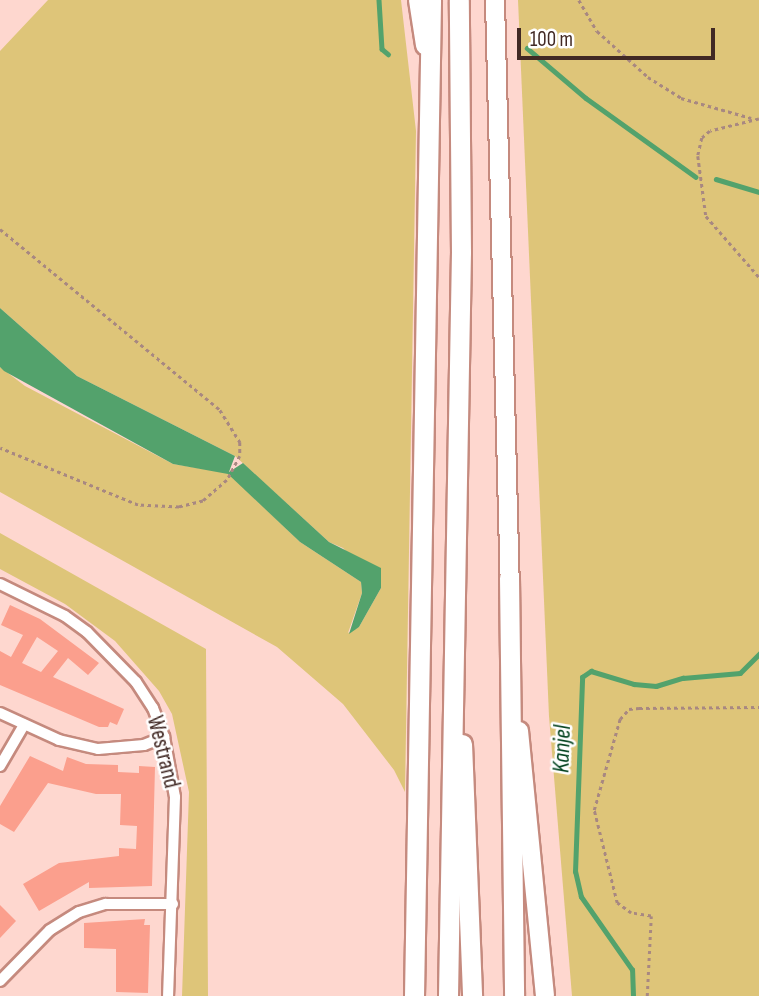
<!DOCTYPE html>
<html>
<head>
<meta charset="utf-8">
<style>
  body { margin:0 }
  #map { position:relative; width:759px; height:996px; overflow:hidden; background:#fed7cf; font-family:"Sofia Sans Condensed",sans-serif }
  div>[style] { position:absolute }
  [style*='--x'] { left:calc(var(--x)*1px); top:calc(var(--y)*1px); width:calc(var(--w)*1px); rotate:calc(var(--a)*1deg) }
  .green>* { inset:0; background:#dec579 }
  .water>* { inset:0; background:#53a26c }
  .stream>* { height:4.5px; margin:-2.25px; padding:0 2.25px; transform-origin:2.25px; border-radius:2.25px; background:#53a26c }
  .building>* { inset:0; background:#fb9f8d }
  .path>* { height:2.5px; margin-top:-1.25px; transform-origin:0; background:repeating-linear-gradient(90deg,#a88881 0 3.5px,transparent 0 7px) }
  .roads { filter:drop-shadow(2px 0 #c58a7e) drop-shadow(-2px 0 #c58a7e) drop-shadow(0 2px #c58a7e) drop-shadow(0 -2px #c58a7e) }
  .minor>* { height:10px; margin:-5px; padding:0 5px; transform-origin:5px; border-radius:5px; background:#fff }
  .trunk>* { height:18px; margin:-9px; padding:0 9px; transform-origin:9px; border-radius:9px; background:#fff }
  .motorway>* { height:19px; margin:-9.5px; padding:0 9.5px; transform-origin:9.5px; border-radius:9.5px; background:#fff }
  span { translate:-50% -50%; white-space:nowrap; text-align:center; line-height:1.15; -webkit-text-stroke:5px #fff; paint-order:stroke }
  .street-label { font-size:23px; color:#412924 }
  .water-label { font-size:24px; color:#02421e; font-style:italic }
  .scale { position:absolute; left:517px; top:28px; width:198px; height:32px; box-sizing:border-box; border:4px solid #412924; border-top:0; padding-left:9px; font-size:21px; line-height:24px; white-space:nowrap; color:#412924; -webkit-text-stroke:5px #fff; paint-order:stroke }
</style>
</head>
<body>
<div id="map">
  <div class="green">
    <div style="clip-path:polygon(48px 0,401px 0,416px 131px,405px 792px,394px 770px,343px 704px,277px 647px,0 492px,0 367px,25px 386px,173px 464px,228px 473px,300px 542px,361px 582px,362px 593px,348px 633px,359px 627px,381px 588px,343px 548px,329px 542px,235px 456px,77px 376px,0 308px,0 51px)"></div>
    <div style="clip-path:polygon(518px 0,759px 0,759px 996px,572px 996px,549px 716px)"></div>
    <div style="clip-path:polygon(0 533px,206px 649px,208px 996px,182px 996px,189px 792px,172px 714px,159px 691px,115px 641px,65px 604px,0 569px)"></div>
  </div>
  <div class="water">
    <div style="clip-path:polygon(0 308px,77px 376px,235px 456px,229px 472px,243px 463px,329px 542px,381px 568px,381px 588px,359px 627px,349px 634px,362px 593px,361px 582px,300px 542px,228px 474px,173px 464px,4px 371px,0 367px)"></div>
  </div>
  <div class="stream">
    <div style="--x:379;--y:0;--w:49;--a:86.5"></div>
    <div style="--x:382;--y:49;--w:8;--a:40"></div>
    <div style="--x:527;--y:48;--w:77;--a:40.3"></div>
    <div style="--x:586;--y:98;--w:135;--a:35.7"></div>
    <div style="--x:716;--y:179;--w:45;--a:16.8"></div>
    <div style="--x:633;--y:996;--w:26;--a:-92"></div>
    <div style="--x:632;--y:970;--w:89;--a:-124.9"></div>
    <div style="--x:581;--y:897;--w:26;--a:-103"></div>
    <div style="--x:575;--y:872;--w:195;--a:-87.9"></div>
    <div style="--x:582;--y:677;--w:11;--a:-34"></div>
    <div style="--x:591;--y:671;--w:45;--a:16.8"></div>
    <div style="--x:634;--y:684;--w:22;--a:5"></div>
    <div style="--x:656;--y:686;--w:28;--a:-17"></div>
    <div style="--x:683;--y:678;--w:57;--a:-5"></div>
    <div style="--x:740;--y:673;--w:27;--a:-45"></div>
  </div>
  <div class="building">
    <div style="clip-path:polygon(evenodd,10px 605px,40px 619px,99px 663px,88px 675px,68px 658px,53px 677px,124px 709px,117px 725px,110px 722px,108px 727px,99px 727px,0 685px,0 651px,11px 657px,23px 635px,1px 625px,10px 605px,37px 637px,58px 651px,41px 672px,22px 663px,37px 637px)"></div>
    <div style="clip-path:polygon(30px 756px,63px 771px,67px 757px,86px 764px,118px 765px,118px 772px,139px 773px,139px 766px,155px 767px,152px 886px,89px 888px,89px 882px,39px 911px,23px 884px,59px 863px,119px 856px,119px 848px,136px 849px,137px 826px,120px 825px,121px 794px,96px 794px,48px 783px,14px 832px,0 824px,0 806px)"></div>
    <div style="clip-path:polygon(0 905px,16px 921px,0 938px)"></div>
    <div style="clip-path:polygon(145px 919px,144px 925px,150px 925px,148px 993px,116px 992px,116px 949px,84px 948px,84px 923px)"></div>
  </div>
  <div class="path">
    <div style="--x:579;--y:0;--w:36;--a:60"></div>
    <div style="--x:597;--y:31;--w:69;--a:42"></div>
    <div style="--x:648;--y:77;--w:39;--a:32"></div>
    <div style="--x:681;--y:98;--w:73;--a:15.9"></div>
    <div style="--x:759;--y:119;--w:50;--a:166.2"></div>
    <div style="--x:710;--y:131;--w:11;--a:139"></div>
    <div style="--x:702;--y:138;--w:18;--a:103"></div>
    <div style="--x:698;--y:156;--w:61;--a:82.4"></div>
    <div style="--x:706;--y:216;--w:81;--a:49"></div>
    <div style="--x:0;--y:229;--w:285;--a:39.4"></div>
    <div style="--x:220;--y:410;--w:38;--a:58"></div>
    <div style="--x:240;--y:442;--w:14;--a:90"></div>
    <div style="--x:240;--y:456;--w:27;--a:118"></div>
    <div style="--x:227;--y:480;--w:32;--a:139"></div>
    <div style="--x:203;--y:501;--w:25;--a:166"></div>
    <div style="--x:179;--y:507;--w:41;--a:-177.2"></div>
    <div style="--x:138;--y:505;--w:149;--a:-157.6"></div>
    <div style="--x:647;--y:996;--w:80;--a:-87.1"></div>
    <div style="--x:651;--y:916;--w:20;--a:-171"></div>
    <div style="--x:631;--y:913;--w:17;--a:-144"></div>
    <div style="--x:617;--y:903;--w:96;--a:-103.9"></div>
    <div style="--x:594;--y:810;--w:95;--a:-74.1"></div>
    <div style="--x:620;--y:719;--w:13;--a:-48"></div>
    <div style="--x:629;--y:709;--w:10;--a:-6"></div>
    <div style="--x:639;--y:708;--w:120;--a:-0.5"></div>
  </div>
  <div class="roads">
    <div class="minor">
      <div style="--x:0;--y:584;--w:72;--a:26.2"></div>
      <div style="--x:65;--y:616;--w:27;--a:36"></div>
      <div style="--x:87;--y:632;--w:70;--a:45.6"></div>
      <div style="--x:136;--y:682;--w:31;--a:57"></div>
      <div style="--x:153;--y:708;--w:31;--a:69"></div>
      <div style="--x:164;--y:737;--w:61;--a:79.6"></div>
      <div style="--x:175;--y:797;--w:199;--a:92"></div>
      <div style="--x:0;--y:713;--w:65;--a:24.6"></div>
      <div style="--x:59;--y:740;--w:40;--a:13"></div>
      <div style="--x:98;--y:749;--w:46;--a:-5"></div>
      <div style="--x:144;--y:745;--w:22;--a:-22"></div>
      <div style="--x:0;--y:766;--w:48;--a:-59.7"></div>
      <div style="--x:0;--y:981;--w:71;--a:-45.6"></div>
      <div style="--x:50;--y:930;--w:34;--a:-32"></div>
      <div style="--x:79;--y:912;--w:28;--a:-17"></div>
      <div style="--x:106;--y:904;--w:67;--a:0"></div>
    </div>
    <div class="trunk">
      <div style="--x:418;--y:0;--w:46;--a:81.2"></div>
      <div style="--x:495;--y:0;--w:592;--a:88.55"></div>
      <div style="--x:519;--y:731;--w:266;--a:84.4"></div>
    </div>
    <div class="motorway">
      <div style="--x:509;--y:578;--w:418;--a:89.3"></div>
      <div style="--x:462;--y:744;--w:252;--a:87.7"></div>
      <div style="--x:414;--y:996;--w:996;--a:-89.02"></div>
      <div style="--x:448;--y:996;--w:744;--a:-89"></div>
      <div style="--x:461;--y:252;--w:252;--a:-90.5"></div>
    </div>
  </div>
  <div class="street-label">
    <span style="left:163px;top:752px;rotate:76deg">Westrand</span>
  </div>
  <div class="water-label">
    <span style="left:562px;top:749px;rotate:-88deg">Kanjel</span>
  </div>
  <div class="scale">100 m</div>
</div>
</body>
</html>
